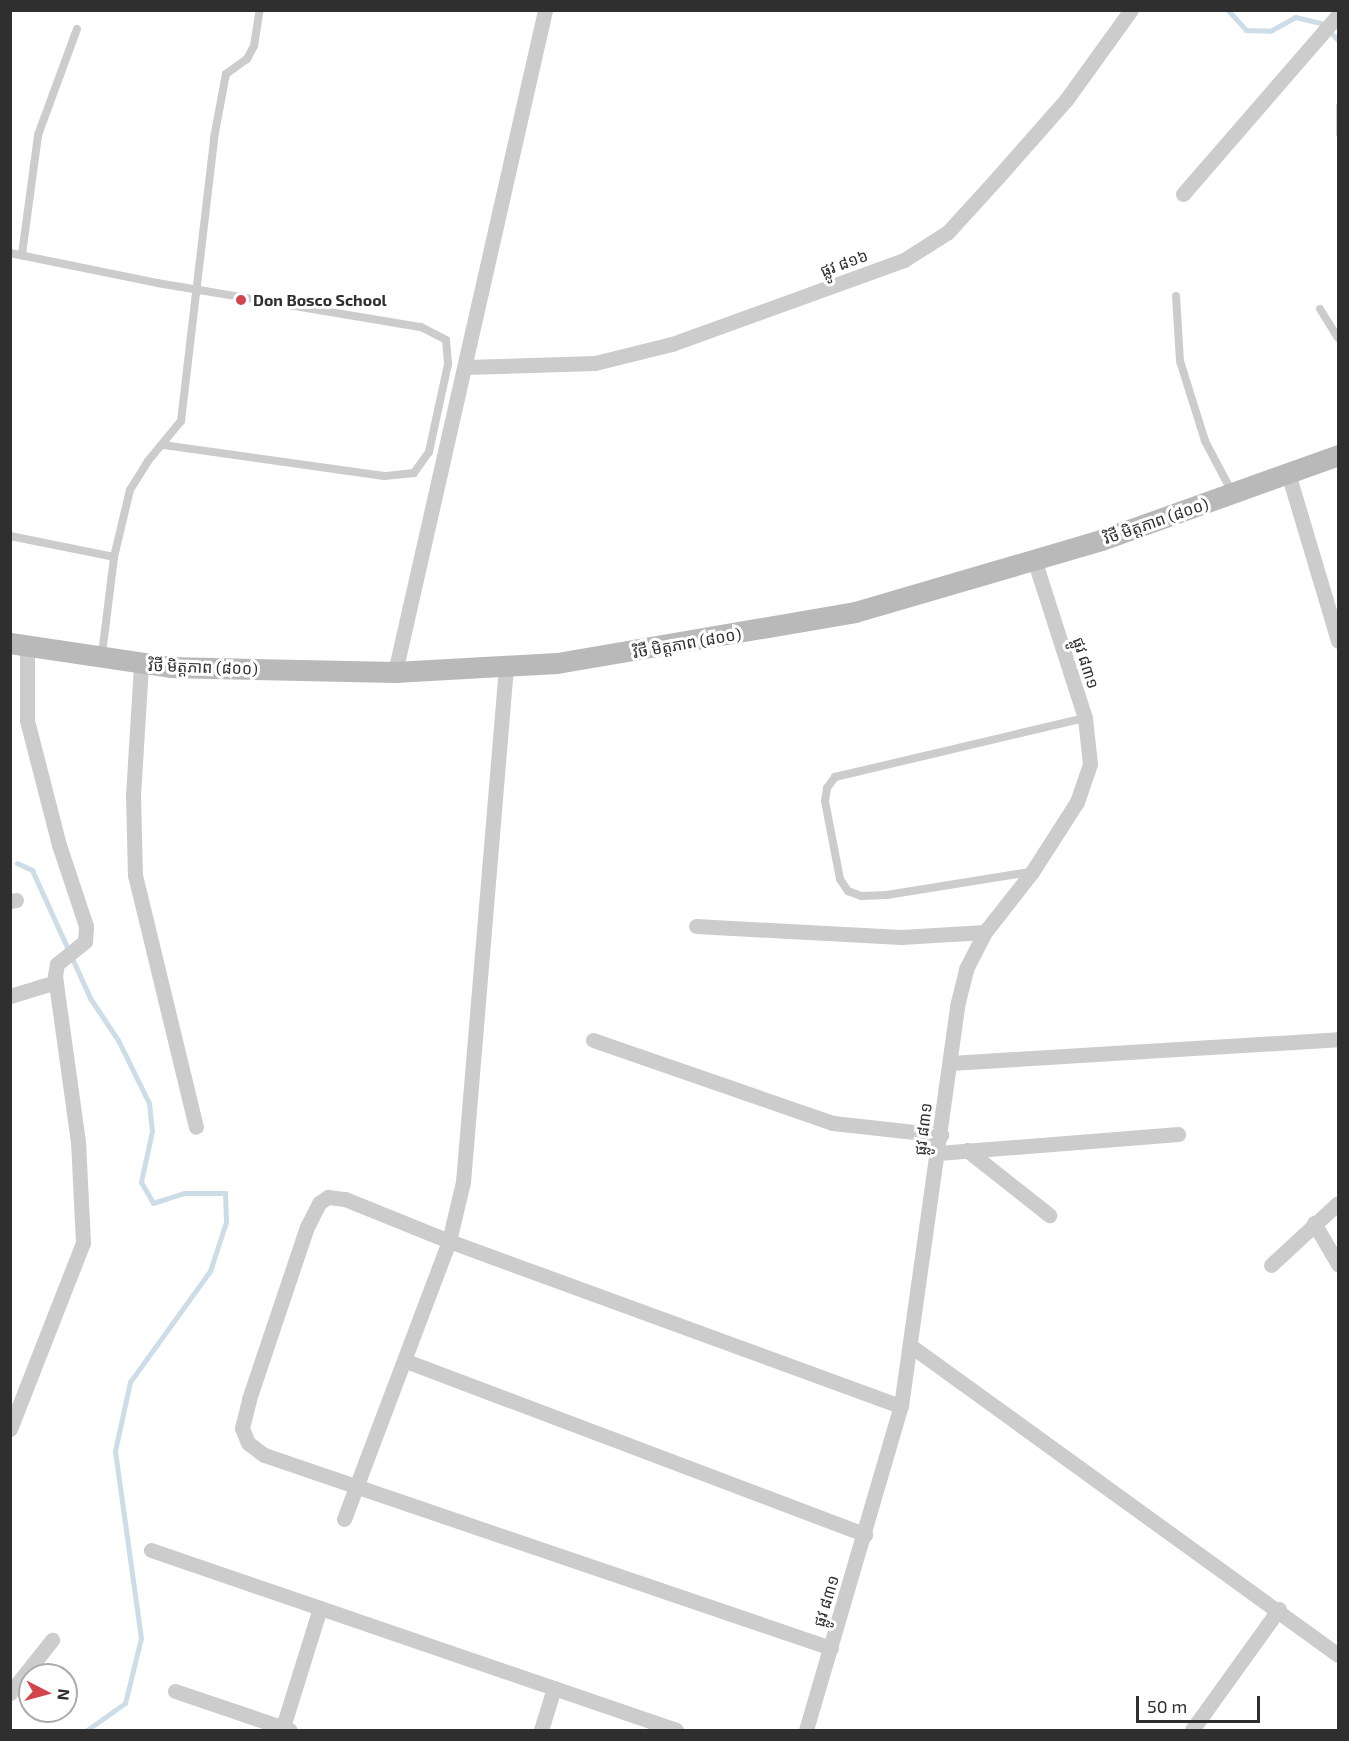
<!DOCTYPE html>
<html>
<head>
<meta charset="utf-8">
<style>
  body { margin:0 }
  #map { position:relative; width:1349px; height:1741px; overflow:hidden; background:#fff; font-family:"Exo 2","Noto Sans Khmer",sans-serif }
  div>[style] { position:absolute }
  [style*='--x'] { left:calc(var(--x)*1px); top:calc(var(--y)*1px); width:calc(var(--w)*1px); rotate:calc(var(--a)*1deg) }
  .stream>* { height:5px; margin:-2.5px; padding:0 2.5px; transform-origin:2.5px; border-radius:2.5px; background:#cddde8 }
  .lane>* { height:8px; margin:-4px; padding:0 4px; transform-origin:4px; border-radius:4px; background:#ccc }
  .street>* { height:15px; margin:-7.5px; padding:0 7.5px; transform-origin:7.5px; border-radius:7.5px; background:#ccc }
  .secondary>* { height:21px; margin:-10.5px; padding:0 10.5px; transform-origin:10.5px; border-radius:10.5px; background:#b9b9b9 }
  .dots>* { width:16px; height:16px; translate:-50% -50%; box-sizing:border-box; border:3px solid #fff; border-radius:50% }
  span { translate:-50% -50%; white-space:nowrap; text-align:center; line-height:1.15; -webkit-text-stroke:6px #fff; paint-order:stroke }
  .street-label { font-size:16px; color:#2f2f2f }
  .poi-label { font-size:16px; color:#2f2f2f; font-weight:700 }
  .left { translate:0 -50%; text-align:left }
  .frame { position:absolute; inset:0; border:12px solid #2f2f2f; pointer-events:none }
  .north { position:absolute; left:18px; top:1663px; width:60px; height:60px; box-sizing:border-box; background:#fff; border:2px solid #acacac; border-radius:50%; rotate:96deg; font-size:16px; font-weight:700; line-height:24px; text-align:center; color:#2f2f2f }
  .north::after { content:''; display:block; margin:auto; width:21px; height:27px; background:#d2454d; clip-path:polygon(50% 0,100% 100%,50% 72%,0 100%) }
  .scale { position:absolute; left:1136px; top:1696px; width:124px; height:27px; box-sizing:border-box; border:3px solid #2f2f2f; border-top:0; padding-left:8px; font-size:18px; line-height:21px; white-space:nowrap; color:#2f2f2f; -webkit-text-stroke:4px #fff; paint-order:stroke }
</style>
</head>
<body>
<div id="map">
  <div class="stream">
    <div style="--x:1228;--y:10;--w:27;--a:48"></div>
    <div style="--x:1246;--y:30;--w:24;--a:2"></div>
    <div style="--x:1270;--y:31;--w:29;--a:-29"></div>
    <div style="--x:1295;--y:17;--w:27;--a:13"></div>
    <div style="--x:1321;--y:23;--w:24;--a:45"></div>
    <div style="--x:1338;--y:105;--w:29;--a:90"></div>
    <div style="--x:17;--y:863;--w:17;--a:25"></div>
    <div style="--x:32;--y:870;--w:141;--a:65.6"></div>
    <div style="--x:90;--y:998;--w:50;--a:56.3"></div>
    <div style="--x:118;--y:1040;--w:70;--a:63.8"></div>
    <div style="--x:149;--y:1103;--w:28;--a:84"></div>
    <div style="--x:152;--y:1131;--w:52;--a:102.2"></div>
    <div style="--x:141;--y:1182;--w:24;--a:60"></div>
    <div style="--x:153;--y:1203;--w:33;--a:-18"></div>
    <div style="--x:184;--y:1193;--w:41;--a:0"></div>
    <div style="--x:225;--y:1193;--w:29;--a:88"></div>
    <div style="--x:226;--y:1222;--w:52;--a:108.1"></div>
    <div style="--x:210;--y:1271;--w:137;--a:125.8"></div>
    <div style="--x:130;--y:1382;--w:71;--a:102.3"></div>
    <div style="--x:115;--y:1451;--w:189;--a:82.1"></div>
    <div style="--x:141;--y:1638;--w:67;--a:103.8"></div>
    <div style="--x:125;--y:1703;--w:47;--a:144.6"></div>
  </div>
  <div class="lane">
    <div style="--x:10;--y:253;--w:150;--a:11.5"></div>
    <div style="--x:157;--y:283;--w:268;--a:9.5"></div>
    <div style="--x:421;--y:327;--w:28;--a:27"></div>
    <div style="--x:446;--y:340;--w:24;--a:85"></div>
    <div style="--x:448;--y:364;--w:90;--a:102.2"></div>
    <div style="--x:429;--y:452;--w:26;--a:126"></div>
    <div style="--x:414;--y:473;--w:30;--a:174"></div>
    <div style="--x:384;--y:476;--w:222;--a:-172"></div>
    <div style="--x:22;--y:254;--w:120;--a:-82.3"></div>
    <div style="--x:38;--y:135;--w:113;--a:-69.8"></div>
    <div style="--x:1176;--y:296;--w:65;--a:86.5"></div>
    <div style="--x:1180;--y:361;--w:84;--a:72.6"></div>
    <div style="--x:1205;--y:441;--w:58;--a:62.1"></div>
    <div style="--x:1320;--y:309;--w:34;--a:58"></div>
    <div style="--x:10;--y:536;--w:106;--a:11.4"></div>
    <div style="--x:102;--y:654;--w:98;--a:-82.9"></div>
    <div style="--x:114;--y:557;--w:69;--a:-76.6"></div>
    <div style="--x:130;--y:490;--w:34;--a:-58"></div>
    <div style="--x:148;--y:461;--w:52;--a:-50.5"></div>
    <div style="--x:181;--y:421;--w:285;--a:-83.3"></div>
    <div style="--x:214;--y:138;--w:65;--a:-79.4"></div>
    <div style="--x:226;--y:74;--w:26;--a:-36"></div>
    <div style="--x:247;--y:59;--w:15;--a:-62"></div>
    <div style="--x:254;--y:46;--w:36;--a:-81"></div>
    <div style="--x:1030;--y:872;--w:145;--a:170.9"></div>
    <div style="--x:887;--y:895;--w:26;--a:178"></div>
    <div style="--x:861;--y:896;--w:14;--a:-159"></div>
    <div style="--x:848;--y:891;--w:14;--a:-124"></div>
    <div style="--x:840;--y:879;--w:79;--a:-100.9"></div>
    <div style="--x:825;--y:801;--w:13;--a:-81"></div>
    <div style="--x:827;--y:788;--w:14;--a:-54"></div>
    <div style="--x:835;--y:777;--w:257;--a:-13.3"></div>
  </div>
  <div class="street">
    <div style="--x:1183;--y:194;--w:237;--a:-49.1"></div>
    <div style="--x:466;--y:367;--w:129;--a:-1.8"></div>
    <div style="--x:595;--y:363;--w:79;--a:-13.9"></div>
    <div style="--x:672;--y:344;--w:247;--a:-19.9"></div>
    <div style="--x:904;--y:260;--w:52;--a:-32.5"></div>
    <div style="--x:948;--y:232;--w:74;--a:-47.7"></div>
    <div style="--x:998;--y:177;--w:103;--a:-48.6"></div>
    <div style="--x:1066;--y:100;--w:111;--a:-54.2"></div>
    <div style="--x:1288;--y:473;--w:175;--a:73.4"></div>
    <div style="--x:141;--y:665;--w:129;--a:93.5"></div>
    <div style="--x:133;--y:794;--w:81;--a:88.6"></div>
    <div style="--x:135;--y:875;--w:259;--a:76.4"></div>
    <div style="--x:395;--y:672;--w:679;--a:-77.23"></div>
    <div style="--x:10;--y:901;--w:6;--a:-9"></div>
    <div style="--x:696;--y:926;--w:205;--a:3.1"></div>
    <div style="--x:901;--y:937;--w:84;--a:-3.4"></div>
    <div style="--x:10;--y:996;--w:48;--a:-16.9"></div>
    <div style="--x:593;--y:1040;--w:254;--a:19.1"></div>
    <div style="--x:833;--y:1123;--w:109;--a:6.3"></div>
    <div style="--x:950;--y:1063;--w:389;--a:-3.5"></div>
    <div style="--x:967;--y:1150;--w:105;--a:38.4"></div>
    <div style="--x:938;--y:1153;--w:241;--a:-4.5"></div>
    <div style="--x:1314;--y:1223;--w:48;--a:59.7"></div>
    <div style="--x:1271;--y:1265;--w:91;--a:-42.8"></div>
    <div style="--x:911;--y:1346;--w:527;--a:35.89"></div>
    <div style="--x:406;--y:1361;--w:491;--a:20.7"></div>
    <div style="--x:10;--y:1429;--w:200;--a:-68.6"></div>
    <div style="--x:83;--y:1243;--w:101;--a:-92.8"></div>
    <div style="--x:78;--y:1142;--w:168;--a:-97.9"></div>
    <div style="--x:55;--y:976;--w:12;--a:-81"></div>
    <div style="--x:57;--y:964;--w:36;--a:-39"></div>
    <div style="--x:85;--y:941;--w:15;--a:-86"></div>
    <div style="--x:86;--y:926;--w:85;--a:-108.4"></div>
    <div style="--x:59;--y:845;--w:129;--a:-104.4"></div>
    <div style="--x:27;--y:720;--w:74;--a:-90"></div>
    <div style="--x:344;--y:1519;--w:297;--a:-69.3"></div>
    <div style="--x:449;--y:1241;--w:61;--a:-76.7"></div>
    <div style="--x:463;--y:1182;--w:517;--a:-85.23"></div>
    <div style="--x:151;--y:1550;--w:555;--a:18.92"></div>
    <div style="--x:831;--y:1648;--w:599;--a:-161.2"></div>
    <div style="--x:264;--y:1455;--w:20;--a:-143"></div>
    <div style="--x:248;--y:1443;--w:16;--a:-112"></div>
    <div style="--x:242;--y:1428;--w:30;--a:-76"></div>
    <div style="--x:249;--y:1399;--w:182;--a:-71.4"></div>
    <div style="--x:307;--y:1227;--w:27;--a:-63"></div>
    <div style="--x:319;--y:1203;--w:11;--a:-34"></div>
    <div style="--x:328;--y:1197;--w:17;--a:7"></div>
    <div style="--x:345;--y:1199;--w:112;--a:22"></div>
    <div style="--x:449;--y:1241;--w:481;--a:20.1"></div>
    <div style="--x:175;--y:1691;--w:121;--a:18.7"></div>
    <div style="--x:10;--y:1693;--w:68;--a:-51.6"></div>
    <div style="--x:282;--y:1730;--w:128;--a:-72.7"></div>
    <div style="--x:541;--y:1730;--w:44;--a:-72.8"></div>
    <div style="--x:806;--y:1730;--w:338;--a:-73.7"></div>
    <div style="--x:901;--y:1406;--w:404;--a:-82"></div>
    <div style="--x:957;--y:1006;--w:38;--a:-76"></div>
    <div style="--x:966;--y:969;--w:42;--a:-62.8"></div>
    <div style="--x:985;--y:932;--w:76;--a:-51.9"></div>
    <div style="--x:1032;--y:872;--w:83;--a:-57.3"></div>
    <div style="--x:1077;--y:802;--w:40;--a:-71.1"></div>
    <div style="--x:1090;--y:764;--w:46;--a:-96.2"></div>
    <div style="--x:1085;--y:718;--w:164;--a:-107.8"></div>
    <div style="--x:1192;--y:1730;--w:149;--a:-54.3"></div>
  </div>
  <div class="secondary">
    <div style="--x:10;--y:643;--w:162;--a:8.5"></div>
    <div style="--x:170;--y:667;--w:225;--a:1.3"></div>
    <div style="--x:395;--y:672;--w:162;--a:-3.2"></div>
    <div style="--x:557;--y:663;--w:302;--a:-9.7"></div>
    <div style="--x:855;--y:612;--w:256;--a:-16.3"></div>
    <div style="--x:1101;--y:540;--w:252;--a:-19.7"></div>
  </div>
  <div class="dots">
    <div style="left:241px;top:300px;background:#d2454d"></div>
  </div>
  <div class="street-label">
    <span style="left:844px;top:263px;rotate:-20deg">ផ្លូវ ៨១៦</span>
    <span style="left:1156px;top:521px;rotate:-19deg">វិថី មិត្តភាព (៨០០)</span>
    <span style="left:687px;top:643px;rotate:-10deg">វិថី មិត្តភាព (៨០០)</span>
    <span style="left:1086px;top:663px;rotate:72deg">ផ្លូវ ៨៣១</span>
    <span style="left:203px;top:667px;rotate:2deg">វិថី មិត្តភាព (៨០០)</span>
    <span style="left:923px;top:1129px;rotate:-83deg">ផ្លូវ ៨៣១</span>
    <span style="left:826px;top:1601px;rotate:-73deg">ផ្លូវ ៨៣១</span>
  </div>
  <div class="poi-label">
    <span class="left" style="left:253px;top:300px">Don Bosco School</span>
  </div>
  <div class="frame"></div>
  <div class="north">N</div>
  <div class="scale">50 m</div>
</div>
</body>
</html>
